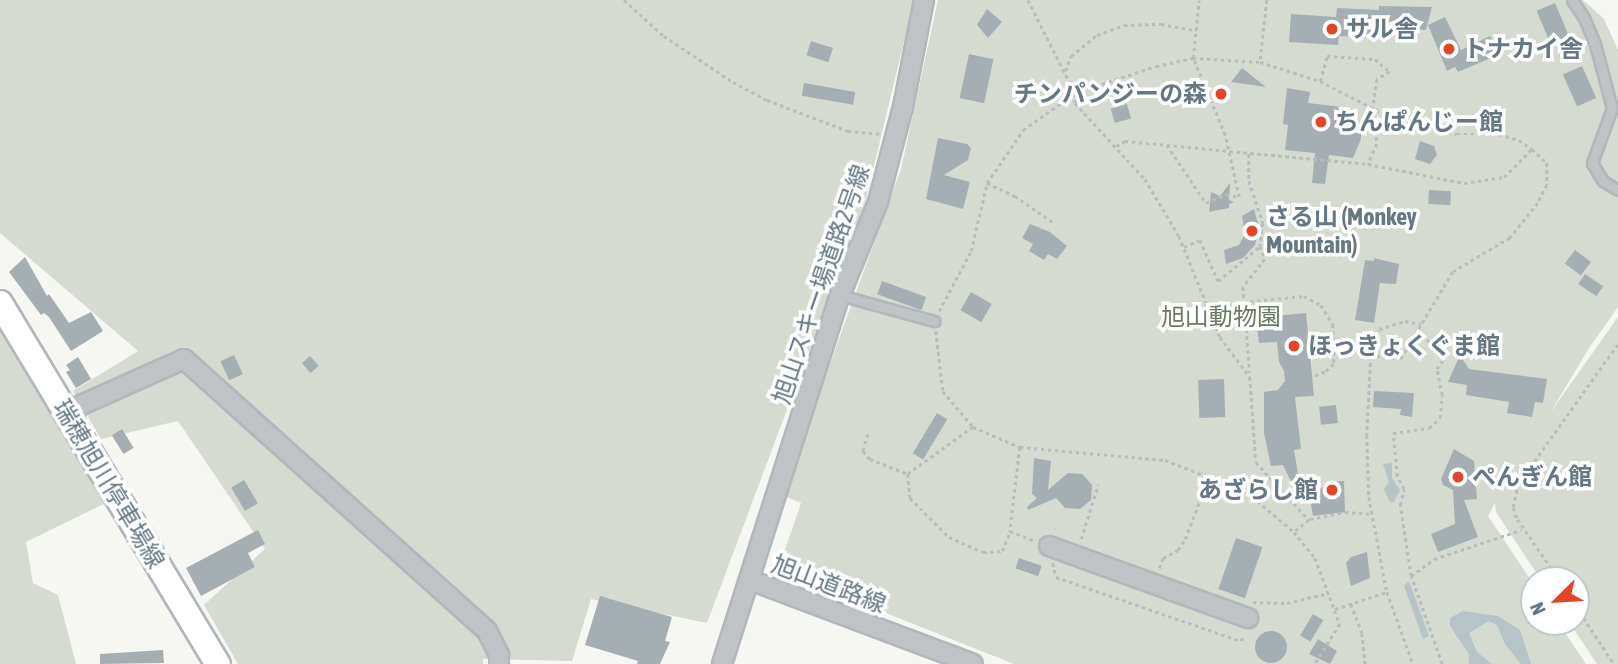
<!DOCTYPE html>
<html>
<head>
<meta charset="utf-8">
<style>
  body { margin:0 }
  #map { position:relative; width:1618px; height:664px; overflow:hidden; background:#f6f6f2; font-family:"Asap Condensed","Noto Sans JP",sans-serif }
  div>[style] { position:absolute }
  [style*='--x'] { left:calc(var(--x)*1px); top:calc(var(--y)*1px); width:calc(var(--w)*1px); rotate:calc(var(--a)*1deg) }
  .green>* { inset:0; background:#d6dbd2 }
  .water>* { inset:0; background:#b6c4c7 }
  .building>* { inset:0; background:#a5afb3; transform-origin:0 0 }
  .round { border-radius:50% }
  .path>* { height:2.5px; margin-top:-1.25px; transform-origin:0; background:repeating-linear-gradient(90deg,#b9bcbe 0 3.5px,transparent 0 7px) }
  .roads { filter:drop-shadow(2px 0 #b1b7bb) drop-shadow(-2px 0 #b1b7bb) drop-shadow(0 2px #b1b7bb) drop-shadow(0 -2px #b1b7bb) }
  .lane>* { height:9px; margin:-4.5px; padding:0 4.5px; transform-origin:4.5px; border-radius:4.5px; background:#bfc3c6 }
  .street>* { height:18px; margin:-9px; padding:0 9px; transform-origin:9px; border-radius:9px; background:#bfc3c6 }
  .secondary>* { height:24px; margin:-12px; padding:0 12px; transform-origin:12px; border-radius:12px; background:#fff }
  .dots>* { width:19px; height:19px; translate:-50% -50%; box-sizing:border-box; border:4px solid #fff; border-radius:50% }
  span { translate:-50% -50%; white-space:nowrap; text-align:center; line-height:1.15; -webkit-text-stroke:7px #fff; paint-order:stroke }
  .poi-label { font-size:24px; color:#657883; font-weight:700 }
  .left { translate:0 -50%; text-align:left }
  .right { translate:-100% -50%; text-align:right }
  .street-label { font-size:24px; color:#657883 }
  .park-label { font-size:24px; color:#6a7b64 }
  .north { position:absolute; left:1520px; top:566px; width:70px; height:70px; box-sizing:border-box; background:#fff; border:2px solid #c1c9cd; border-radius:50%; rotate:246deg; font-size:19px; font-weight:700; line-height:28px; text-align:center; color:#657883 }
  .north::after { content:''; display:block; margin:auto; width:24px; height:32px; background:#e24627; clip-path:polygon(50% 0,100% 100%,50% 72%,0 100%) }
</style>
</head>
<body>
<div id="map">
  <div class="green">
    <div style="clip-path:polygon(0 0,914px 0,866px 199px,707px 623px,591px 599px,572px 661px,483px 659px,483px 664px,238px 664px,204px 605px,265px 549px,178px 421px,101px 439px,73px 391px,138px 351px,0 233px)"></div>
    <div style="clip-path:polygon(938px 0,1583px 0,1604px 19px,1618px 50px,1618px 307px,1589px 348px,1550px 413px,1618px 317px,1618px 664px,1597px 664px,1569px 622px,1576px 622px,1576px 580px,1541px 580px,1496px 512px,1495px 503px,1488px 516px,1534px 585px,1534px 622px,1558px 622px,1586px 664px,1014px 664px,778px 570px,801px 503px,782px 495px,901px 169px)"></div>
    <div style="clip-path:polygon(0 303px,118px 497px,26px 542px,33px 583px,58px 595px,76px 664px,0 664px)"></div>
  </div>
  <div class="water">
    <div style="clip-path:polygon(1392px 463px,1392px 478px,1400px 490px,1394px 502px,1390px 502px,1384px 489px,1389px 482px,1383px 464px)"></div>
    <div style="clip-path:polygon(1408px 582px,1410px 584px,1429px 636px,1423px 639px,1404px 586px)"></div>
    <div style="clip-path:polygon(1463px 611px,1498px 616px,1520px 630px,1531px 664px,1521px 664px,1505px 644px,1497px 625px,1489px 621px,1469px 633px,1477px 652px,1492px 664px,1469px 664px,1469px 654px,1450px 626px,1450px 618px)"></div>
  </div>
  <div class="building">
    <div style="left:1555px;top:3px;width:36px;height:20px;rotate:67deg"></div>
    <div style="clip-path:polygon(1379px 6px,1432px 7px,1426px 30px,1374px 27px,1373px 38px,1339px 36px,1338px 45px,1289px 42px,1291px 14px,1336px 17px,1337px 8px,1379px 10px)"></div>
    <div style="clip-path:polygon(987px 9px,1002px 22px,988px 38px,977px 25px)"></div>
    <div style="clip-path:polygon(1445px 17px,1461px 50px,1490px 36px,1498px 55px,1458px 72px,1455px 67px,1447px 71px,1428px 25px)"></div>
    <div style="left:811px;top:41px;width:23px;height:15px;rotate:18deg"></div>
    <div style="left:969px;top:54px;width:25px;height:45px;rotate:12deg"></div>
    <div style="left:1582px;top:66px;width:35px;height:21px;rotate:66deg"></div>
    <div style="clip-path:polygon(1242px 68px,1266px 87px,1231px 82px)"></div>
    <div style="left:804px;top:83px;width:52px;height:13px;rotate:10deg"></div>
    <div style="left:1197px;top:88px;width:18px;height:17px;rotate:84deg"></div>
    <div style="clip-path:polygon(1287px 88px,1310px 92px,1308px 103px,1342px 107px,1342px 110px,1357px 118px,1361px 125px,1361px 139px,1353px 158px,1329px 155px,1325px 184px,1312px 183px,1315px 153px,1285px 150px,1288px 125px,1283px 124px)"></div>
    <div style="left:1127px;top:104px;width:15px;height:17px;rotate:74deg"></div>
    <div style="clip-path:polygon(938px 138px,967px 144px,971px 148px,968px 160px,944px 175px,970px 182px,963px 209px,926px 199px)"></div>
    <div style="clip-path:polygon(1420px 141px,1434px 146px,1437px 155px,1430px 164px,1415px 159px)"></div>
    <div style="clip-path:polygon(1230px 183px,1229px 200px,1234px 202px,1229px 204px,1229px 208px,1209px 212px,1211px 192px,1220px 196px)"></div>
    <div style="left:1429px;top:190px;width:22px;height:14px;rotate:3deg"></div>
    <div style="clip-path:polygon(1254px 209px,1259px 227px,1255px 245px,1243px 258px,1226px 264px,1224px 250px,1239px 245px,1245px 234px,1242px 216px)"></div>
    <div style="clip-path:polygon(1030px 224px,1050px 232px,1067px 246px,1057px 259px,1048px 254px,1044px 260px,1029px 251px,1033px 244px,1022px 238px)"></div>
    <div style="left:1575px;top:250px;width:20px;height:17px;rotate:37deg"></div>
    <div style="clip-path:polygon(25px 257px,47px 296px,49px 294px,69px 323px,91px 312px,103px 331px,71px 351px,49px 317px,44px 313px,41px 315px,9px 272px)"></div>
    <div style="clip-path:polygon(1374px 258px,1399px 264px,1396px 284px,1380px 283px,1374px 323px,1355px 320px,1365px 260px,1374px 261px)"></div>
    <div style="left:1585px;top:274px;width:22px;height:12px;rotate:34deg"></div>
    <div style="left:882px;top:281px;width:47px;height:14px;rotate:20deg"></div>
    <div style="left:971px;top:292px;width:24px;height:21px;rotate:30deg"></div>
    <div style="clip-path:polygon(1306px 313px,1314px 396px,1295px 397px,1301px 449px,1294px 450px,1302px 498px,1299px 498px,1283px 465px,1271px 466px,1264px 433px,1264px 392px,1278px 390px,1285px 381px,1284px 371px,1279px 362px,1277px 342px,1259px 343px,1256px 318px)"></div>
    <div style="left:234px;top:355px;width:21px;height:15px;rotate:65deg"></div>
    <div style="clip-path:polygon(1460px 355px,1469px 369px,1547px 379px,1543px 403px,1535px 402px,1532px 417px,1507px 413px,1509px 402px,1466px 395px,1467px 385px,1448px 382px)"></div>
    <div style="left:310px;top:356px;width:13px;height:11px;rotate:48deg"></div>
    <div style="clip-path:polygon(78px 357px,91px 379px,76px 388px,66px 372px,70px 370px,66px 365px)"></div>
    <div style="left:1224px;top:379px;width:38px;height:26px;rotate:88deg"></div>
    <div style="clip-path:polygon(1374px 391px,1414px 393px,1412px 417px,1400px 415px,1401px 409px,1373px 407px)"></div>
    <div style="left:1336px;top:405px;width:18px;height:17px;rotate:84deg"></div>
    <div style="left:937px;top:413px;width:12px;height:47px;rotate:31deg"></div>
    <div style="left:122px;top:429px;width:22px;height:12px;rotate:58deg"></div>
    <div style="clip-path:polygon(1454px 449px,1474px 461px,1477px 499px,1464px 500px,1478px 537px,1438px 552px,1431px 534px,1455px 524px,1453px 490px,1443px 485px,1441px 479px)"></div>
    <div style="clip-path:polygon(1034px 458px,1051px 461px,1048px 490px,1068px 473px,1082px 474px,1092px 485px,1091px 500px,1080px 509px,1065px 508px,1056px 498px,1028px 510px,1027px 507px,1037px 498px,1032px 494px)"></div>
    <div style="left:244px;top:480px;width:27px;height:15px;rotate:59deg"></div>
    <div style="clip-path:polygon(1344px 481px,1345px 512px,1313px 516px,1310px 499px,1328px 482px)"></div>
    <div style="clip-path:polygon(258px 530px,265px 544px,248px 553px,255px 567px,201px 596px,186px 568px)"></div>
    <div style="left:1236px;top:538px;width:28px;height:54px;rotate:19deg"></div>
    <div style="clip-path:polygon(1367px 552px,1370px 578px,1351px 586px,1346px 563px,1351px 557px)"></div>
    <div style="left:1019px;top:558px;width:24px;height:11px;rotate:19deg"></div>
    <div style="clip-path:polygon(600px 596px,672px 617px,665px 641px,670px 642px,660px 664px,637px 664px,638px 661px,585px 645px)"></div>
    <div style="left:1313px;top:614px;width:12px;height:25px;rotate:31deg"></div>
    <div class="round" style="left:1255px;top:631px;width:32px;height:32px"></div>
    <div style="clip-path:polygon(1318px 639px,1337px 651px,1330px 664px,1309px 654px)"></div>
    <div style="clip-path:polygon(163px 650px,164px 663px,100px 664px,100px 654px)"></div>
  </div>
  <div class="path">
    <div style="--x:624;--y:0;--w:54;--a:42"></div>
    <div style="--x:664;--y:36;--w:83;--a:33.7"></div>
    <div style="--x:733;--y:82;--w:38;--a:28"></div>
    <div style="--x:767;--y:100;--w:87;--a:20.9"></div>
    <div style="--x:848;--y:131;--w:32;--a:5"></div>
    <div style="--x:1028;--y:0;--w:104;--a:63.2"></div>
    <div style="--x:1075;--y:93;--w:10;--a:90"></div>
    <div style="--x:1075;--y:103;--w:103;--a:47.4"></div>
    <div style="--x:1145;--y:179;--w:66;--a:59.2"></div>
    <div style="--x:1179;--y:236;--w:109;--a:67.9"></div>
    <div style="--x:1220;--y:337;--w:50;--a:53.1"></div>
    <div style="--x:1250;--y:377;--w:85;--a:86"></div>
    <div style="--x:1256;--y:462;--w:79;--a:47.6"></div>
    <div style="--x:1309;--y:520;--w:19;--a:141"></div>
    <div style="--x:1267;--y:0;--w:62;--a:96.4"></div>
    <div style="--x:1260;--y:62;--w:63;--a:17.6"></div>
    <div style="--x:1320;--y:81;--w:90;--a:27.1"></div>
    <div style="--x:1400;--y:122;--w:58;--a:11.9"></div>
    <div style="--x:1457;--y:134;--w:42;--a:0"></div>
    <div style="--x:1499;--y:134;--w:21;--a:17"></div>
    <div style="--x:1519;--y:140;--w:16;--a:35"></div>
    <div style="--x:1065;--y:71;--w:16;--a:-68"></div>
    <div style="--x:1071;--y:56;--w:33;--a:-39"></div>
    <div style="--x:1097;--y:35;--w:29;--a:-20"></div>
    <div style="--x:1124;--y:25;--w:37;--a:-2"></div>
    <div style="--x:1161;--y:24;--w:36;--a:10"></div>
    <div style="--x:1320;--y:81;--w:26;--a:-74"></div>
    <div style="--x:1327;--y:56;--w:48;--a:3.6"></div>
    <div style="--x:1375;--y:59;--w:20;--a:41"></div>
    <div style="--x:1390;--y:72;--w:15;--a:152"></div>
    <div style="--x:1377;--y:79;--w:30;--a:98"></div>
    <div style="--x:1373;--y:109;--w:35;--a:83"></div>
    <div style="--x:1377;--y:144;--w:22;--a:114"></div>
    <div style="--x:1368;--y:164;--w:98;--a:11.2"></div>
    <div style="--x:1464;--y:183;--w:40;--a:-8.5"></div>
    <div style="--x:1504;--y:177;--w:40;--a:-45"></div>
    <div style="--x:1532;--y:149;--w:21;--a:43"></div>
    <div style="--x:1547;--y:163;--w:22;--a:90"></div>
    <div style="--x:1547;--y:185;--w:20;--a:117"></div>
    <div style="--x:1538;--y:203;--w:45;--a:128.7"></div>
    <div style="--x:1510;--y:238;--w:66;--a:149.2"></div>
    <div style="--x:1453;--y:272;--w:101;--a:120.9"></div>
    <div style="--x:1401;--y:359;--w:30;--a:-174"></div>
    <div style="--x:1371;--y:356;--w:79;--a:92.9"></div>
    <div style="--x:1367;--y:435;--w:62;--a:88.2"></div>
    <div style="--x:1369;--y:497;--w:97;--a:79.3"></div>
    <div style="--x:1387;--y:592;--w:77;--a:70.1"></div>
    <div style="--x:1167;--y:145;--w:70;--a:56.1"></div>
    <div style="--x:1206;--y:203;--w:22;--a:-24"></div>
    <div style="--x:1226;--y:194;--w:13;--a:13"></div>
    <div style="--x:1239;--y:197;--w:64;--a:-102.7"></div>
    <div style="--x:1225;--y:135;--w:83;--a:-112.6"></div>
    <div style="--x:1193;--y:58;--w:58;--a:-84.1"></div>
    <div style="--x:1116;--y:146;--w:10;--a:-29"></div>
    <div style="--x:1125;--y:141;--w:244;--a:5.4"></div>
    <div style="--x:1249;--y:154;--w:27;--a:90"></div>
    <div style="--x:1249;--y:181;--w:44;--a:71.6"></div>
    <div style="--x:1263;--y:223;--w:23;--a:97"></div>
    <div style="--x:1260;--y:246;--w:14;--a:69"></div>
    <div style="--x:1265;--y:259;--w:36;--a:128"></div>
    <div style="--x:1243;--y:287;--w:86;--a:85.3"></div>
    <div style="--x:987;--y:183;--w:31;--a:25"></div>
    <div style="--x:1015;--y:196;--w:47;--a:34.7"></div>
    <div style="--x:1184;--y:247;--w:17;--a:-24"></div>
    <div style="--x:1200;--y:240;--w:45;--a:66.3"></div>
    <div style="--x:1218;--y:281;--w:53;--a:-39.7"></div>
    <div style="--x:1243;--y:302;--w:61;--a:-5.6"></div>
    <div style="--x:1304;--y:296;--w:19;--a:28"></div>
    <div style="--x:1321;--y:305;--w:22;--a:58"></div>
    <div style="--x:1333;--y:324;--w:40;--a:88.6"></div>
    <div style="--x:1334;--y:364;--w:12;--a:138"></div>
    <div style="--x:1325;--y:372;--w:14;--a:159"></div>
    <div style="--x:939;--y:311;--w:68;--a:-61.9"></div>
    <div style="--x:971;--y:251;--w:70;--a:-76.8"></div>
    <div style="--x:987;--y:183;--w:64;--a:-55.8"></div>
    <div style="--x:1023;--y:130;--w:64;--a:-35.4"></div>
    <div style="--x:1075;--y:93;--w:85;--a:-18.4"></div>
    <div style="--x:1156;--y:66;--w:38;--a:-12"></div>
    <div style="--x:1193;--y:58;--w:67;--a:3.4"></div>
    <div style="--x:936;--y:331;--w:60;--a:83.3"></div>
    <div style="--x:943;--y:391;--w:47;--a:50.2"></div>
    <div style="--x:973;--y:427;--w:51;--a:23.1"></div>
    <div style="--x:1020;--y:447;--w:146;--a:5.1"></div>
    <div style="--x:1165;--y:460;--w:88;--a:21.3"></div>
    <div style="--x:1247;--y:492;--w:62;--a:40.4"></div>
    <div style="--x:1294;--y:532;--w:33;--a:51"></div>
    <div style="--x:1315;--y:558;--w:71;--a:69.3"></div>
    <div style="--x:1340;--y:624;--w:47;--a:122"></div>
    <div style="--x:1335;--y:345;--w:34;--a:0"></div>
    <div style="--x:1371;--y:356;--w:11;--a:-100"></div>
    <div style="--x:1369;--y:345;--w:19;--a:-58"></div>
    <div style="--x:1379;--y:329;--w:27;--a:-17"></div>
    <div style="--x:1405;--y:321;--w:16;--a:11"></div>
    <div style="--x:973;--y:427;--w:80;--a:144.1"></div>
    <div style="--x:908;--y:474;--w:24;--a:85"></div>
    <div style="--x:910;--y:498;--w:55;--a:45"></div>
    <div style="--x:949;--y:537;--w:37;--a:24"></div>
    <div style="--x:983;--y:552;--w:19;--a:-3"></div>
    <div style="--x:1002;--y:551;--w:22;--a:-68"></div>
    <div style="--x:868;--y:434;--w:18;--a:106"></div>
    <div style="--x:863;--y:451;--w:11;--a:49"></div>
    <div style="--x:870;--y:459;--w:41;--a:21.5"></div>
    <div style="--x:1020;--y:447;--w:85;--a:96.8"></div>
    <div style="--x:1010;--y:531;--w:27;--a:22"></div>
    <div style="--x:1310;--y:519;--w:36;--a:-11"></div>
    <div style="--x:1345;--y:512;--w:27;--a:4"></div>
    <div style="--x:1081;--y:539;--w:57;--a:-72.5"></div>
    <div style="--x:1053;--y:563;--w:14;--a:78"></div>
    <div style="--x:1056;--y:577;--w:196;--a:19.1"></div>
    <div style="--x:1241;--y:641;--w:7;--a:-74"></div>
    <div style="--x:1159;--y:568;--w:11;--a:-68"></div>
    <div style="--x:1163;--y:558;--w:17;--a:-28"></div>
    <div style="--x:1178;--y:550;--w:13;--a:-58"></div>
    <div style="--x:1185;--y:539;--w:50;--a:-69"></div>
    <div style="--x:1203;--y:492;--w:17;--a:-87"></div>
    <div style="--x:1411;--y:576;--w:72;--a:-98.8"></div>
    <div style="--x:1400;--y:505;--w:16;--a:-76"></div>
    <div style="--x:1404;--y:489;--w:15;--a:-118"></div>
    <div style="--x:1397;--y:476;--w:43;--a:-95.3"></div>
    <div style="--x:1393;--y:433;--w:36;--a:-8"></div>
    <div style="--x:1429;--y:428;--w:15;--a:-42"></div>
    <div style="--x:1440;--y:418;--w:23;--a:-85"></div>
    <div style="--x:1442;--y:395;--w:26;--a:-101"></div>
    <div style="--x:1437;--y:369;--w:20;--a:-57"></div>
    <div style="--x:1448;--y:352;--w:38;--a:-151"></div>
    <div style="--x:1559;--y:580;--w:75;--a:-124.7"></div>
    <div style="--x:1516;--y:518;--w:11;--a:-105"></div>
    <div style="--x:1513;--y:507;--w:24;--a:-78"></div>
    <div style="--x:1518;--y:484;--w:172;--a:-54.5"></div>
    <div style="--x:1253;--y:602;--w:34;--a:2"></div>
    <div style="--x:1287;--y:603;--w:43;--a:-13.4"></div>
    <div style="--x:1351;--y:604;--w:31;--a:69"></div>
    <div style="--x:1362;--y:633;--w:31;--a:84"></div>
    <div style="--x:1576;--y:606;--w:69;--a:56.8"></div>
    <div style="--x:1335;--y:609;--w:55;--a:-18.1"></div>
    <div style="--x:1442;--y:664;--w:93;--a:-109.4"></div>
    <div style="--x:1411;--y:576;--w:29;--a:-36"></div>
    <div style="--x:1434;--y:559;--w:92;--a:-18.4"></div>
  </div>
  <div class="roads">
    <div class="lane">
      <div style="--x:1572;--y:0;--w:22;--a:56"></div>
      <div style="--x:1584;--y:18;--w:28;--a:67"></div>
      <div style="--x:1595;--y:44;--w:66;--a:75.1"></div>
      <div style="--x:1612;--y:108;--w:59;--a:110"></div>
      <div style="--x:1592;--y:163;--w:21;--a:59"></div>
      <div style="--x:1603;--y:181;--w:17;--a:31"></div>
      <div style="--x:840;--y:295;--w:98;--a:15.5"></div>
    </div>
    <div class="street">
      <div style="--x:68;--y:415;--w:14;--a:-39"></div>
      <div style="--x:79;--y:406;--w:115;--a:-24.1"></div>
      <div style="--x:184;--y:359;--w:407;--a:41.9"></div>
      <div style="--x:487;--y:631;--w:27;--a:63"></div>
      <div style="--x:499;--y:655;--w:9;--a:90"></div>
      <div style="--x:1049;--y:546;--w:212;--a:19.9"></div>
      <div style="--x:750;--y:580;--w:238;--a:20.6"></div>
      <div style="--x:722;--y:664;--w:387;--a:-72.3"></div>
      <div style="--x:840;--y:295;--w:100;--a:-67.8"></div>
      <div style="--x:878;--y:202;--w:98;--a:-75.3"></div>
      <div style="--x:903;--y:107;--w:109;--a:-78.9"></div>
    </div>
    <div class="secondary">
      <div style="--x:0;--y:303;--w:422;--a:58.9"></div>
    </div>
  </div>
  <div class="dots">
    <div style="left:1332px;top:29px;background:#e24627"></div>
    <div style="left:1449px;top:49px;background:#e24627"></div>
    <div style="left:1221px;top:94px;background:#e24627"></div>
    <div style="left:1321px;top:122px;background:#e24627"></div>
    <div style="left:1252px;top:231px;background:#e24627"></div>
    <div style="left:1294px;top:346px;background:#e24627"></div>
    <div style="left:1458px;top:477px;background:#e24627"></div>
    <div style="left:1332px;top:490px;background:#e24627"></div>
  </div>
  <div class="poi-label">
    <span class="left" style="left:1346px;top:29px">サル舎</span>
    <span class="left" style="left:1463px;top:49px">トナカイ舎</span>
    <span class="right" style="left:1207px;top:94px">チンパンジーの森</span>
    <span class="left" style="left:1335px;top:122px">ちんぱんじー館</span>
    <span class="left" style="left:1266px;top:231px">さる山 (Monkey<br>Mountain)</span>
    <span class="left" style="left:1308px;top:346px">ほっきょくぐま館</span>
    <span class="left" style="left:1472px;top:477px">ぺんぎん館</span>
    <span class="right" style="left:1318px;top:490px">あざらし館</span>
  </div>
  <div class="street-label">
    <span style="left:821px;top:284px;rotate:-71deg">旭山スキー場道路2号線</span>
    <span style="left:109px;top:484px;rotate:59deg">瑞穂旭川停車場線</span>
    <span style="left:829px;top:584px;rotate:21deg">旭山道路線</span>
  </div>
  <div class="park-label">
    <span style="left:1221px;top:317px">旭山動物園</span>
  </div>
  <div class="north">N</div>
</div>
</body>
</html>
